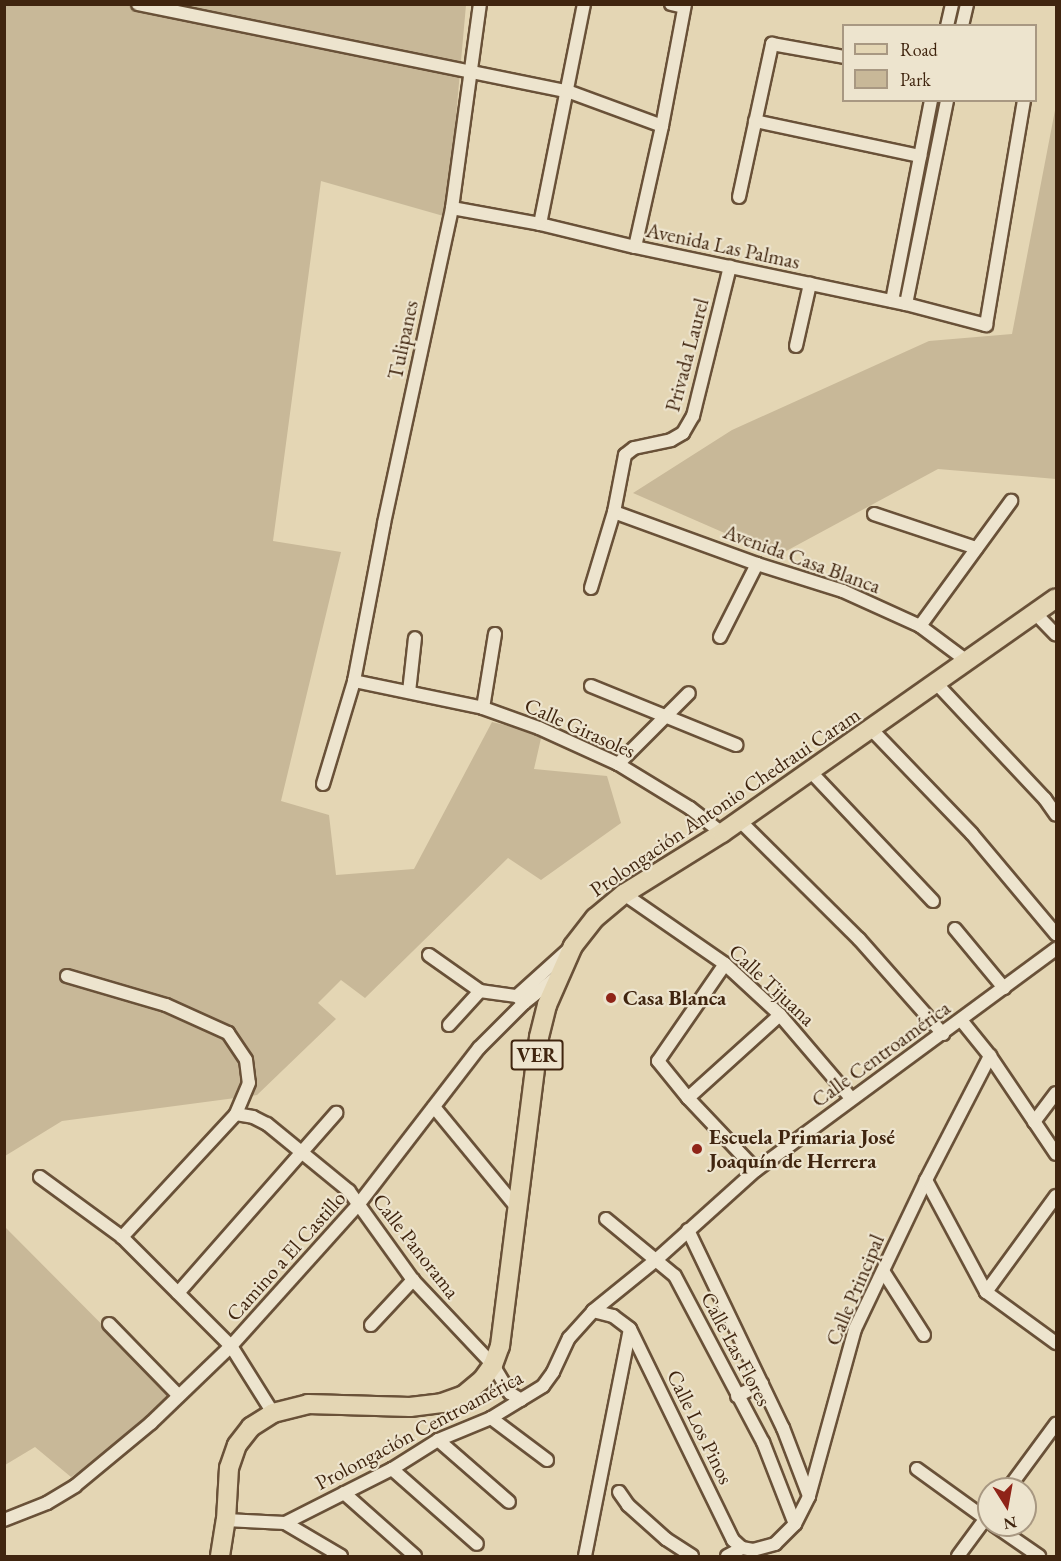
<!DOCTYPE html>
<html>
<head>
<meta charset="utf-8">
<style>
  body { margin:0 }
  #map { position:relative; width:1061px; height:1561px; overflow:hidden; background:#e4d6b4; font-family:"EB Garamond",serif }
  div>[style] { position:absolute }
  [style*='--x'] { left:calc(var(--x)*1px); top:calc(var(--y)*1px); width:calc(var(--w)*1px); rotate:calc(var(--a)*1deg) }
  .green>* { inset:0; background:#c8b898 }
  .roads { filter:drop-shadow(2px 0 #695138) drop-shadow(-2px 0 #695138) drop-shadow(0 2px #695138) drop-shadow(0 -2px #695138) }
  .street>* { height:12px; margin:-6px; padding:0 6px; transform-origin:6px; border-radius:6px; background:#ede4ce }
  .primary>* { height:18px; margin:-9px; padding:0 9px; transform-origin:9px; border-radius:9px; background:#e4d6b4 }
  .dots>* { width:16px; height:16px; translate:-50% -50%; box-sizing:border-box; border:3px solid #ede4ce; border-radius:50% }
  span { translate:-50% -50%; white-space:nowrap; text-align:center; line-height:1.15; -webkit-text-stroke:4.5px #ede4ce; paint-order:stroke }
  .shield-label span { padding:2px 4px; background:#ede4ce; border:2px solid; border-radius:4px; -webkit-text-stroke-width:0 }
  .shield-label { font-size:20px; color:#40250f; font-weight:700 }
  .street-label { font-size:21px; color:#40250f }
  .poi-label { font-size:21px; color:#40250f; font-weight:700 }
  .left { translate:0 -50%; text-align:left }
  .frame { position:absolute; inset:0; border:6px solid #40250f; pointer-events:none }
  .legend { position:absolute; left:842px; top:24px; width:195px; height:78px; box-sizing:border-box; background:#ede4ce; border:2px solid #a89882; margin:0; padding:8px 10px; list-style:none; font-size:18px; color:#40250f }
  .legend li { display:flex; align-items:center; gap:12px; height:30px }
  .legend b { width:30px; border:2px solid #a89882 }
  .north { position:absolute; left:977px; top:1477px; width:60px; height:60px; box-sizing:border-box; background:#ede4ce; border:2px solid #a89882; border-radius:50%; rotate:169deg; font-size:16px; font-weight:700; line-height:24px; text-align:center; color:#40250f }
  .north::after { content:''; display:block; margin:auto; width:21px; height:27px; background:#8f2418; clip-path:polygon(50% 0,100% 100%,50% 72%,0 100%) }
</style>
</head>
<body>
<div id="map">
  <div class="green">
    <div style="clip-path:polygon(5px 5px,466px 5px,447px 217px,321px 181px,273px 541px,341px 552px,281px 801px,329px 815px,336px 875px,414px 869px,492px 722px,542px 734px,534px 769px,607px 776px,621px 823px,541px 880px,508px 858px,365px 998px,341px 980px,318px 1003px,336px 1019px,257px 1095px,62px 1121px,5px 1156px)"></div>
    <div style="clip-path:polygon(1056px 105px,1056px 479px,938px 469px,777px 556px,633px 493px,732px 430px,929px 341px,1012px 334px)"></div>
    <div style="clip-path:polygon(4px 1226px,180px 1403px,71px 1477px,35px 1447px,5px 1465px)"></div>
  </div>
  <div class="roads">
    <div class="street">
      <div style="--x:138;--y:4;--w:438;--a:11.5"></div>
      <div style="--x:567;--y:91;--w:101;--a:20.2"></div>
      <div style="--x:671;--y:4;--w:13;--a:13"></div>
      <div style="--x:947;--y:26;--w:23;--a:-77"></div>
      <div style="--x:962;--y:26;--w:23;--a:-77"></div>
      <div style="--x:755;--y:121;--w:169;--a:12"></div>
      <div style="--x:739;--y:197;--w:157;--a:-77.8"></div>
      <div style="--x:772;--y:44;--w:73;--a:10.2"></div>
      <div style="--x:452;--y:208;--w:89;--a:10.3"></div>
      <div style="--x:540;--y:224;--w:98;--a:13.6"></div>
      <div style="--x:635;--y:247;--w:277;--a:11.9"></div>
      <div style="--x:906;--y:304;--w:83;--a:14.7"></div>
      <div style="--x:986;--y:325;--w:228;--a:-80.4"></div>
      <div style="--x:540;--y:224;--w:224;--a:-78.7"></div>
      <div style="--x:635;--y:247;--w:124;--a:-77.4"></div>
      <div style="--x:662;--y:126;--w:124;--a:-79.3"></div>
      <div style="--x:892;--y:301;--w:205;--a:-79"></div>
      <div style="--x:906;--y:304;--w:208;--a:-78.6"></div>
      <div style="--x:796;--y:346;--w:64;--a:-77.3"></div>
      <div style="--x:614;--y:512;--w:152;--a:20"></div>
      <div style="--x:757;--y:564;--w:90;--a:17.4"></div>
      <div style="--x:843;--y:591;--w:85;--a:24.4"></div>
      <div style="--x:920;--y:626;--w:59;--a:36.7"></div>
      <div style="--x:874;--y:514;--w:108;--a:18.4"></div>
      <div style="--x:591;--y:588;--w:79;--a:-73.2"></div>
      <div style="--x:614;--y:512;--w:58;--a:-79.1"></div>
      <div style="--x:625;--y:455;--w:11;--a:-38"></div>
      <div style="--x:634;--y:448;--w:38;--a:-12"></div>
      <div style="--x:671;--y:440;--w:14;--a:-30"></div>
      <div style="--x:683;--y:433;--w:20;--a:-60"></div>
      <div style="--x:693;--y:416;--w:154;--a:-76.1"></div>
      <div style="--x:1035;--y:613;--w:30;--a:46"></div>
      <div style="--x:920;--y:626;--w:155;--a:-53.9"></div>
      <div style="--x:720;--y:637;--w:82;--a:-63.1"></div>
      <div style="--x:354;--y:681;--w:132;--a:11.8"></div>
      <div style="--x:483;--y:708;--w:59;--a:19.7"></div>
      <div style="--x:539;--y:728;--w:87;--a:24.5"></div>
      <div style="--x:618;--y:764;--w:84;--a:31.4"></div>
      <div style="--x:690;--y:808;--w:41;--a:38"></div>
      <div style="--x:936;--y:683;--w:159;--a:46.8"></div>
      <div style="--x:1045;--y:799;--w:19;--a:55"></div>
      <div style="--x:591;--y:686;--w:157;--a:22.1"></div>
      <div style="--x:409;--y:692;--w:54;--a:-83.7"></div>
      <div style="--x:483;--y:708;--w:75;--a:-80.8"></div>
      <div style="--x:872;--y:730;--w:144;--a:46.1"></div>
      <div style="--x:972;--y:834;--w:131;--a:50"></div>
      <div style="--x:618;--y:764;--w:100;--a:-45"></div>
      <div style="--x:810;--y:771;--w:179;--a:46.6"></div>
      <div style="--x:323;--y:784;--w:108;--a:-73.2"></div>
      <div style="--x:354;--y:681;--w:161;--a:-79.2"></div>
      <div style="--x:384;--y:523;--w:322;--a:-77.8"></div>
      <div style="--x:452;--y:208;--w:206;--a:-82.2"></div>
      <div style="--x:739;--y:820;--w:169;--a:44.8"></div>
      <div style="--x:859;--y:939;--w:127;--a:48.5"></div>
      <div style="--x:624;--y:894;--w:123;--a:34.7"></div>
      <div style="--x:725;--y:964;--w:75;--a:42.8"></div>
      <div style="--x:780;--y:1015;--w:109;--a:49.5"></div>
      <div style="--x:955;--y:929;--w:77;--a:50.3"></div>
      <div style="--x:429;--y:955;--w:62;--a:35.2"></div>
      <div style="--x:480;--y:991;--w:37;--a:8"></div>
      <div style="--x:517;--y:996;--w:10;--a:45"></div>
      <div style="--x:725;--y:964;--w:118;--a:124.6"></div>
      <div style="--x:658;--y:1061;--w:48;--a:51"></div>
      <div style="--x:688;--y:1098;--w:99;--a:46.6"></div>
      <div style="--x:67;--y:976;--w:103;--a:16.3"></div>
      <div style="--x:166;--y:1005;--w:68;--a:24.3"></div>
      <div style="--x:228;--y:1033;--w:32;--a:56"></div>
      <div style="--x:246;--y:1060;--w:23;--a:83"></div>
      <div style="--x:249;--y:1083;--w:34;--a:113"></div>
      <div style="--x:236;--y:1114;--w:168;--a:132.8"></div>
      <div style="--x:517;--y:996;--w:69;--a:-42"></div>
      <div style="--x:961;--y:1020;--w:46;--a:51.1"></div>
      <div style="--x:990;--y:1056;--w:118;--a:56"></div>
      <div style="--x:449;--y:1025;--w:46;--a:-47.6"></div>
      <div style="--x:688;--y:1098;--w:124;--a:-42.1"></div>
      <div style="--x:434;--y:1107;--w:132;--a:50.5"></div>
      <div style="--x:236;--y:1114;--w:17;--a:10"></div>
      <div style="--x:253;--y:1117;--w:16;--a:27"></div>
      <div style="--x:267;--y:1124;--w:106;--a:39.3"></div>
      <div style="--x:349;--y:1191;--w:110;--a:54.3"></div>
      <div style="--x:413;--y:1280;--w:117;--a:46.7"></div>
      <div style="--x:493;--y:1365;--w:33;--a:59"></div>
      <div style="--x:510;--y:1393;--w:13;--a:32"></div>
      <div style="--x:1034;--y:1122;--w:36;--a:-53"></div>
      <div style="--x:40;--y:1177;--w:102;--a:36.2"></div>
      <div style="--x:122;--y:1237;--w:154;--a:45"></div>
      <div style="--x:231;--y:1346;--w:79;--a:57.9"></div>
      <div style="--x:926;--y:1180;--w:127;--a:61.8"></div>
      <div style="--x:986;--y:1292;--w:87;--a:36.1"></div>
      <div style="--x:606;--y:1219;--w:89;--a:39.6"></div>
      <div style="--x:675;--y:1276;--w:188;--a:62.1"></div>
      <div style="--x:763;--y:1442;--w:88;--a:68.7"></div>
      <div style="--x:688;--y:1230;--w:220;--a:64.4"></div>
      <div style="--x:783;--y:1428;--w:73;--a:69.1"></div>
      <div style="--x:883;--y:1271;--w:76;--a:57.4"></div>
      <div style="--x:986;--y:1292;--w:119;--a:-53.9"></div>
      <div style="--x:178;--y:1293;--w:240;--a:-48.7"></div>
      <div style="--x:593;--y:1311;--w:21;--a:14"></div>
      <div style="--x:613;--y:1316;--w:21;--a:37"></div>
      <div style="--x:630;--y:1329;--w:235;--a:64"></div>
      <div style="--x:733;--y:1540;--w:12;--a:42"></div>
      <div style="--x:742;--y:1548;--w:11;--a:10"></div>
      <div style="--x:753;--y:1550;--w:23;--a:-15"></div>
      <div style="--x:775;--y:1544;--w:28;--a:-45"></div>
      <div style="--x:795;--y:1524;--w:31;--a:-63"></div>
      <div style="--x:809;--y:1496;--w:173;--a:-74.6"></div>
      <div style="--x:855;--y:1329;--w:165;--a:-64.5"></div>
      <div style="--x:926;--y:1180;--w:140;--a:-62.7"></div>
      <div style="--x:109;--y:1324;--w:100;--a:45.8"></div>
      <div style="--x:371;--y:1325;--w:62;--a:-47"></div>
      <div style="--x:737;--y:1396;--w:28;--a:-26"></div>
      <div style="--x:491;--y:1418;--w:70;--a:36.9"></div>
      <div style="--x:438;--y:1440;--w:94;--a:41.1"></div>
      <div style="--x:392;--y:1469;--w:113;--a:41.4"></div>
      <div style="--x:917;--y:1469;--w:89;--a:35.8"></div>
      <div style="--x:1008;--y:1489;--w:81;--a:-53.6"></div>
      <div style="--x:619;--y:1492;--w:16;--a:55"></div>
      <div style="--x:628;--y:1505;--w:51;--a:41.8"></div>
      <div style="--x:666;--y:1539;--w:31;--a:33"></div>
      <div style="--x:344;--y:1493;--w:95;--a:41.6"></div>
      <div style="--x:4;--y:1520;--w:46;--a:-21.6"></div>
      <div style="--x:47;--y:1503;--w:33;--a:-31"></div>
      <div style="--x:75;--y:1486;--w:99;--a:-39.7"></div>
      <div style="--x:151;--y:1423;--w:111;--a:-43.9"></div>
      <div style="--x:231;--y:1346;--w:190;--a:-48"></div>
      <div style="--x:358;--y:1205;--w:198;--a:-52.4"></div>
      <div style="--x:479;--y:1048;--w:64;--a:-45"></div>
      <div style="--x:524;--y:1003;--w:43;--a:-38.5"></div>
      <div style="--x:226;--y:1520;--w:59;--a:2.9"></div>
      <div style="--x:285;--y:1523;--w:120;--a:-26.8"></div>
      <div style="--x:392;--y:1469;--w:54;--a:-32.2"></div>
      <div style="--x:438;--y:1440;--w:57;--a:-22.5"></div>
      <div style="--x:491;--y:1418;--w:61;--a:-31.6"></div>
      <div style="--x:543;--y:1386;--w:17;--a:-54"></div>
      <div style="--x:553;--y:1372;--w:38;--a:-65"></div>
      <div style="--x:569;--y:1338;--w:36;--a:-48"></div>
      <div style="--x:593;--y:1311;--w:81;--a:-39"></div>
      <div style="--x:656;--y:1260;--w:135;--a:-42"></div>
      <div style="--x:756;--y:1170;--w:373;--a:-36.4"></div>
      <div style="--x:285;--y:1523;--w:65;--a:30.5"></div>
      <div style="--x:994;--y:1525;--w:55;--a:34.6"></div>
      <div style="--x:585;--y:1556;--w:231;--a:-78.8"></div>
      <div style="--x:727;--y:1556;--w:17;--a:-28"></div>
      <div style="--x:958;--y:1556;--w:52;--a:-53.6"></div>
    </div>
    <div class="primary">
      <div style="--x:220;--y:1556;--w:36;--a:-81"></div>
      <div style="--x:226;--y:1520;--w:52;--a:-86.7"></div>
      <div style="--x:229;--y:1468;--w:24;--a:-71"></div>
      <div style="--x:237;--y:1445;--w:23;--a:-52"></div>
      <div style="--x:251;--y:1427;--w:26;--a:-32"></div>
      <div style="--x:273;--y:1413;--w:36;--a:-14"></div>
      <div style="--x:308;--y:1404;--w:102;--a:1.7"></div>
      <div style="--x:410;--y:1407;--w:32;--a:-7"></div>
      <div style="--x:442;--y:1403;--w:23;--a:-20"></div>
      <div style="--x:464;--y:1395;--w:23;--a:-40"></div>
      <div style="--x:482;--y:1380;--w:19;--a:-54"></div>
      <div style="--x:493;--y:1365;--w:20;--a:-70"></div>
      <div style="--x:500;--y:1346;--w:311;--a:-82.8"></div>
      <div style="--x:539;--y:1037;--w:33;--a:-76"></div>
      <div style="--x:547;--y:1005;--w:64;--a:-66.2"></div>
      <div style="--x:573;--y:946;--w:36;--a:-52"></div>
      <div style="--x:595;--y:918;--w:38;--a:-40"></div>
      <div style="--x:624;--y:894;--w:115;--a:-31.9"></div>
      <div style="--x:722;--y:833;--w:408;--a:-35.1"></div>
    </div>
  </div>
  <div class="dots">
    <div style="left:611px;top:998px;background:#8f2418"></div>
    <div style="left:697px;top:1149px;background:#8f2418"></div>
  </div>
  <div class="shield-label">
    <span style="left:537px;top:1055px">VER</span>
  </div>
  <div class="street-label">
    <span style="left:723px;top:246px;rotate:12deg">Avenida Las Palmas</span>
    <span style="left:403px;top:340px;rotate:-78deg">Tulipanes</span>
    <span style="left:687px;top:355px;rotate:-75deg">Privada Laurel</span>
    <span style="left:802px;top:559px;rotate:20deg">Avenida Casa Blanca</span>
    <span style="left:580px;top:728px;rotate:24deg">Calle Girasoles</span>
    <span style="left:725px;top:802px;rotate:-34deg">Prolongación Antonio Chedraui Caram</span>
    <span style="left:772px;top:985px;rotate:43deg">Calle Tijuana</span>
    <span style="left:881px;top:1054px;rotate:-36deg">Calle Centroamérica</span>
    <span style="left:416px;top:1246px;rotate:52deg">Calle Panorama</span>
    <span style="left:286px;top:1256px;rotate:-48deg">Camino a El Castillo</span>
    <span style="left:855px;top:1290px;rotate:-67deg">Calle Principal</span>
    <span style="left:736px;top:1349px;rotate:62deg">Calle Las Flores</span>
    <span style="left:700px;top:1427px;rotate:64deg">Calle Los Pinos</span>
    <span style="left:419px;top:1430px;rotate:-28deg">Prolongación Centroamérica</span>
  </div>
  <div class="poi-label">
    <span class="left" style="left:623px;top:998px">Casa Blanca</span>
    <span class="left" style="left:709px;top:1149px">Escuela Primaria José<br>Joaquín de Herrera</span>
  </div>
  <div class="frame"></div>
  <ul class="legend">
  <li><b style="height:8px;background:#e4d6b4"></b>Road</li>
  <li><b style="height:16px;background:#c8b898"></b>Park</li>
  </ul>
  <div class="north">N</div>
</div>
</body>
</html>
